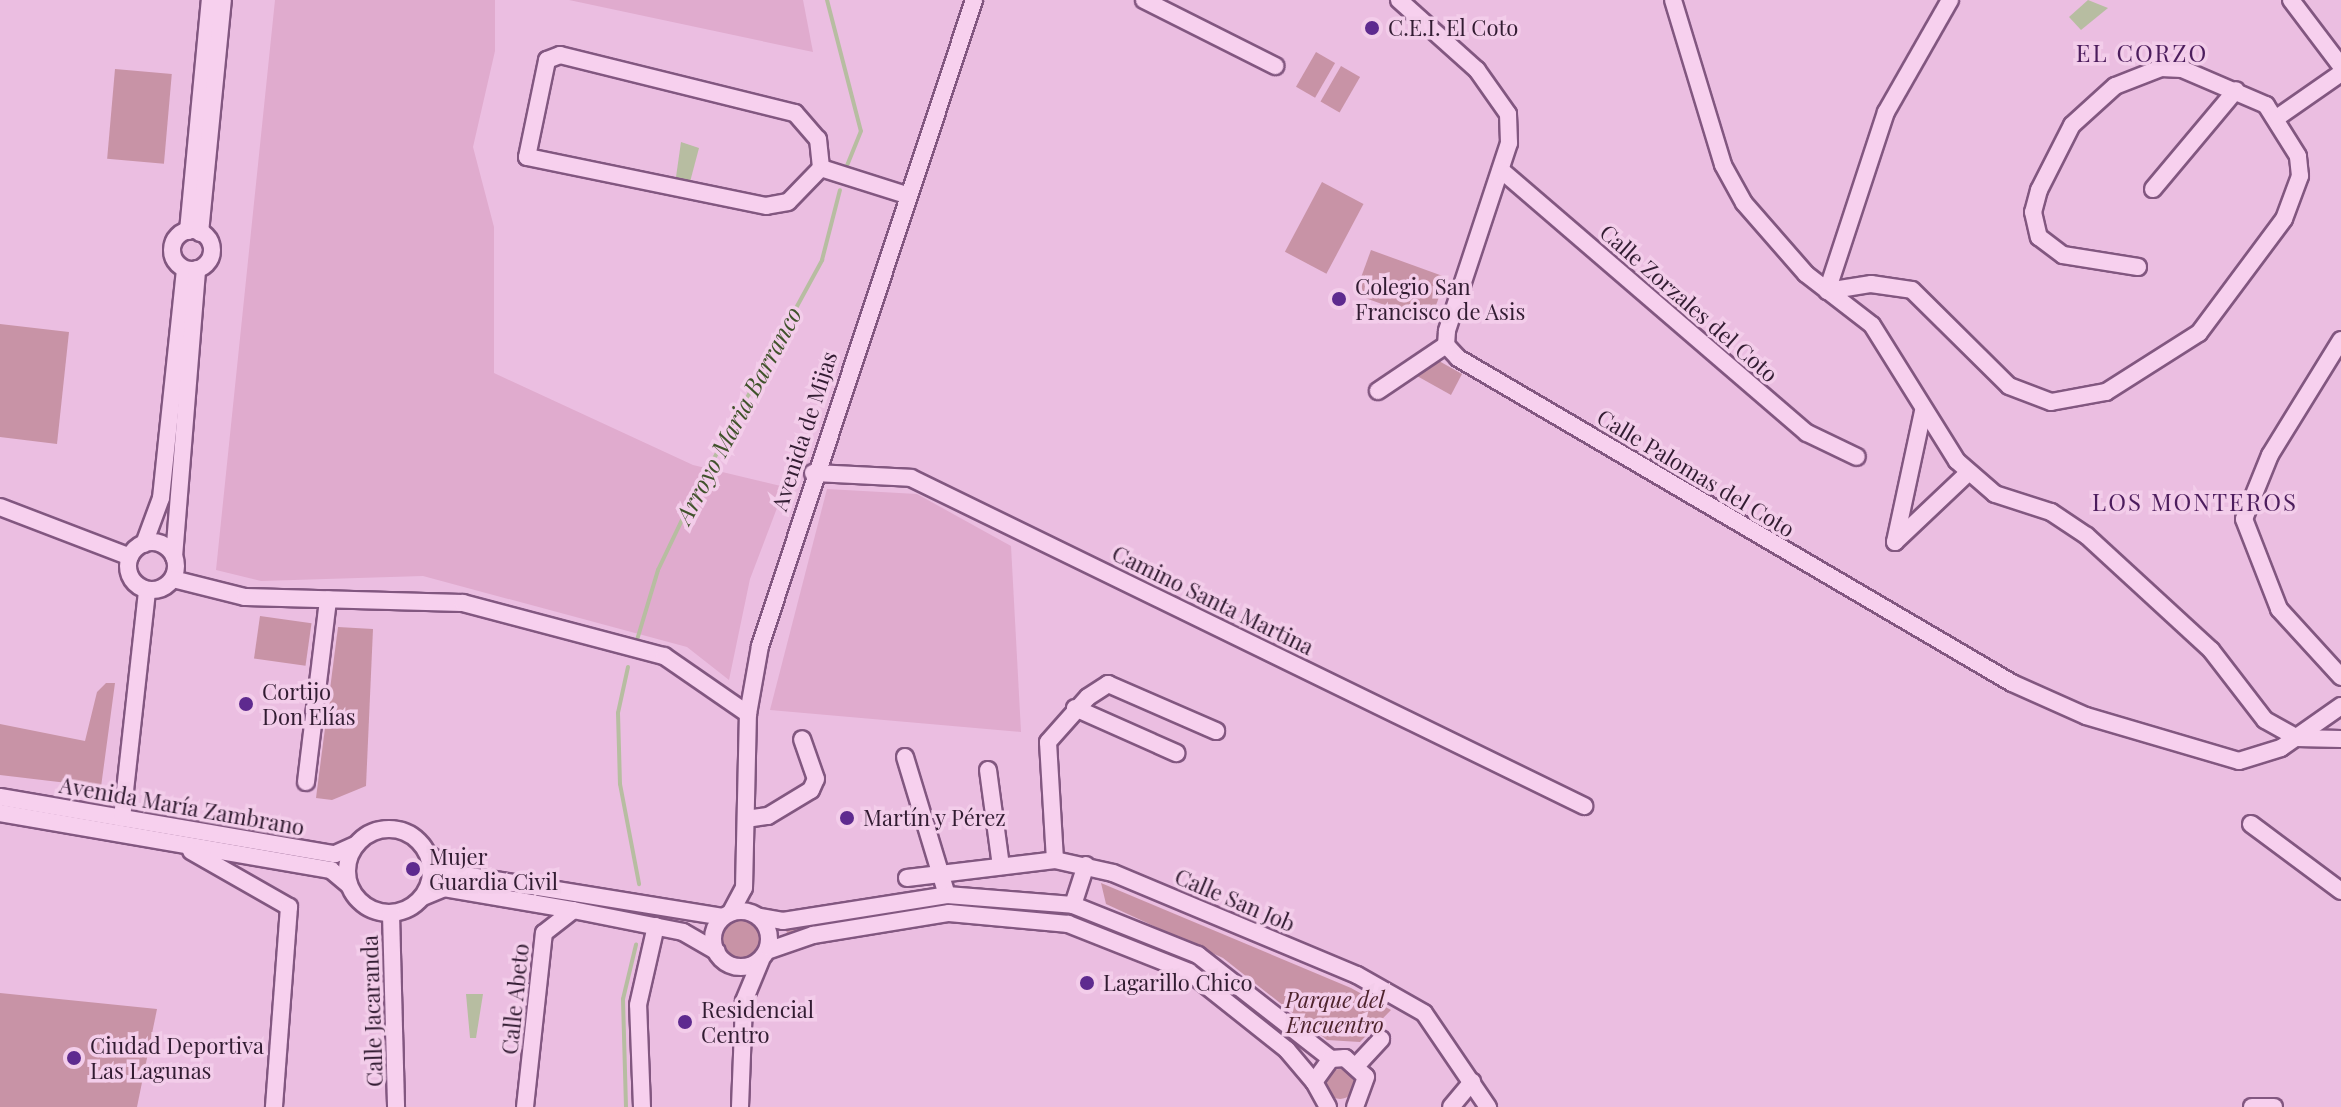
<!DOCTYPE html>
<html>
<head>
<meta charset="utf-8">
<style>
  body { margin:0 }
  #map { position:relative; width:2341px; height:1107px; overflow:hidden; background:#ebbee1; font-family:"Playfair Display",serif }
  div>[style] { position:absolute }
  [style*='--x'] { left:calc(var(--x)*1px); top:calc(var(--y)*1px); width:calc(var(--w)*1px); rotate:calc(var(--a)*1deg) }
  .farmland>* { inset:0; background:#e0abce }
  .green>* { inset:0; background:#c893a6; transform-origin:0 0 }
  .round { border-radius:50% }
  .water>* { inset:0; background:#b7bda1 }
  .stream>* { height:4px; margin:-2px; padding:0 2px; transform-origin:2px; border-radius:2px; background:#b7bda1 }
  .roads { filter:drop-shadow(2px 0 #825780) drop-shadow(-2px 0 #825780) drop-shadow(0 2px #825780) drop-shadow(0 -2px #825780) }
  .minor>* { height:16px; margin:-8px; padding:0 8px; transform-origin:8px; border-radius:8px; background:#f7d0ee }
  .minor>.ring { margin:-8px; padding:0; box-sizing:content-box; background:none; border:16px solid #f7d0ee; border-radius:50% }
  .dots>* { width:22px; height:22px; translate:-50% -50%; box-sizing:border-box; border:4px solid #f3cdea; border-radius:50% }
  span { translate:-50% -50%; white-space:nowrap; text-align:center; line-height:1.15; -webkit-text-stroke:7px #f3cdea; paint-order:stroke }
  .poi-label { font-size:22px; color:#321c32 }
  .left { translate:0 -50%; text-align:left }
  .street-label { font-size:22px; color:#321c32 }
  .park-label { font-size:22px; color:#4e232d; font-style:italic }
  .neighbourhood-label { font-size:24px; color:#4c1d5d; letter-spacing:2px }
  .water-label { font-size:24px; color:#40522b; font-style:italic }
</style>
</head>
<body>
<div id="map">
  <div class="farmland">
    <div style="clip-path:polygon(275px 0,495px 0,495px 51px,473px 147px,494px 227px,494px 373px,693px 465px,785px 487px,750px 579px,729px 680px,687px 647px,423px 576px,261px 581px,216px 570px)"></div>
    <div style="clip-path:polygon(569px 0,803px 0,813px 52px)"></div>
    <div style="clip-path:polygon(827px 489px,917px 494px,1011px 546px,1021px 732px,770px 710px)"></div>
  </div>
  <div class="green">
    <div style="left:1316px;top:52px;width:22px;height:40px;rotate:30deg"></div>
    <div style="left:1341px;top:66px;width:22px;height:41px;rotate:30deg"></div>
    <div style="left:115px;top:69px;width:57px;height:90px;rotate:5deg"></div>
    <div style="left:1322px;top:182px;width:47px;height:79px;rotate:28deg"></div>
    <div style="left:1371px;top:250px;width:80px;height:47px;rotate:20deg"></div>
    <div style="clip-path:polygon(0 324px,69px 332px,57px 444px,0 437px)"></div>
    <div style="clip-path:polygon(1439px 361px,1462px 374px,1451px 395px,1417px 376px)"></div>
    <div style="left:260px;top:616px;width:52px;height:43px;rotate:8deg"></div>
    <div style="clip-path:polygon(338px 627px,373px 629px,366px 786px,332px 800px,316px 798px)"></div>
    <div style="clip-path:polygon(106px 683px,115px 683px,101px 787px,0 775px,0 724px,85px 741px,97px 692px)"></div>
    <div style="clip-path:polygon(1101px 883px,1351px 988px,1391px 1010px,1360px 1042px,1327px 1040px,1223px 958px,1106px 904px)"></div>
    <div style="clip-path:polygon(948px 901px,1072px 912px,1194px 961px,1313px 1058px,1191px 966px,1071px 918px,948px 906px,787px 933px,785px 928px)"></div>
    <div class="round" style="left:721px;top:918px;width:40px;height:40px"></div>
    <div style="clip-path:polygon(0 993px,157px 1009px,137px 1107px,0 1107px)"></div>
    <div class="round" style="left:1325px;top:1069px;width:30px;height:30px"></div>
  </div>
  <div class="water">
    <div style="clip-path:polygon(2088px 0,2108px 8px,2081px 30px,2069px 17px)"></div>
    <div style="clip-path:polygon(681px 142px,699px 148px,690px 182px,676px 177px)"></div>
    <div style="clip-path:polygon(466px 994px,483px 994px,476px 1038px,470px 1038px)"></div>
  </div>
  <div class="stream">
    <div style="--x:827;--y:0;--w:135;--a:75.5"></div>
    <div style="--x:861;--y:131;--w:37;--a:112"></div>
    <div style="--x:637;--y:640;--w:73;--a:-73.3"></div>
    <div style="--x:658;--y:570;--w:81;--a:-64.4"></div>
    <div style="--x:693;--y:497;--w:270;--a:-61.4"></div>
    <div style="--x:822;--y:260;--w:72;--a:-75.6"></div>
    <div style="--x:628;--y:667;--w:47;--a:102.3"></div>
    <div style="--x:618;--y:713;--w:71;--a:88.4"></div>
    <div style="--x:620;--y:784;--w:102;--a:79.2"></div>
    <div style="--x:626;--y:1107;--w:108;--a:-91.6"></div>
    <div style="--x:623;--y:999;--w:56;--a:-76.5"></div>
  </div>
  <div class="roads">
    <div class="minor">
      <div style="--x:1144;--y:0;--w:147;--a:26.7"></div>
      <div style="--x:1399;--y:0;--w:105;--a:41.9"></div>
      <div style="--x:1477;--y:70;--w:54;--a:54.8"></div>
      <div style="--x:1508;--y:114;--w:29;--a:88"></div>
      <div style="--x:1509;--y:143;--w:198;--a:108.3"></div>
      <div style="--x:1447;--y:331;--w:14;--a:94"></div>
      <div style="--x:1446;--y:345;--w:18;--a:47"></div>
      <div style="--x:1458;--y:358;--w:642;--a:30.4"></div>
      <div style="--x:2012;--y:683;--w:81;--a:24"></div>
      <div style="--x:2086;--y:716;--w:159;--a:16.4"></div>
      <div style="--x:2239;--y:761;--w:44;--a:-17.2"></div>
      <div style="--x:2281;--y:748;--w:73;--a:-35"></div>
      <div style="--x:1673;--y:0;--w:172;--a:73.1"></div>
      <div style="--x:1723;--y:165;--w:43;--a:61.1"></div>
      <div style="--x:1744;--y:203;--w:94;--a:48.9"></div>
      <div style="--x:1806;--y:274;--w:83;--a:37.7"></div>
      <div style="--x:1872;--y:325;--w:160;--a:58"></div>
      <div style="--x:1957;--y:461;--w:50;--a:41"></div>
      <div style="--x:1995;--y:494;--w:59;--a:17.8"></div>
      <div style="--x:2051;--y:512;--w:43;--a:33.7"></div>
      <div style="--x:2087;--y:536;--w:168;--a:42.6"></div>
      <div style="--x:2211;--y:650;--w:88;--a:52.4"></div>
      <div style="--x:2265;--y:720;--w:37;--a:29"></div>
      <div style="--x:1950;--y:0;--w:129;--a:119.7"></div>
      <div style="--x:1886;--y:112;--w:188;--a:108.2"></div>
      <div style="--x:1827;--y:291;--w:45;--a:-9"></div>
      <div style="--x:1871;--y:284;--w:41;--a:8.3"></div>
      <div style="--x:1912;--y:290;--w:136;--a:44.7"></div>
      <div style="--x:2009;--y:386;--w:45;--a:20.9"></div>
      <div style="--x:2051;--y:402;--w:56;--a:-10.3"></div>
      <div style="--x:2106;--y:392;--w:110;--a:-32.4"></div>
      <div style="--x:2199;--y:333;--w:142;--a:-53.3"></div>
      <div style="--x:2284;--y:219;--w:46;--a:-69.6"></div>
      <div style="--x:2300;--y:176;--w:20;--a:-96"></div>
      <div style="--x:2298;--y:156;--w:60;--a:-122.1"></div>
      <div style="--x:2266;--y:105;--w:91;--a:-156.8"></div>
      <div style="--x:2182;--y:69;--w:21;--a:-177"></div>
      <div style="--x:2161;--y:68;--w:49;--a:158.6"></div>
      <div style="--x:2115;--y:86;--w:58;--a:137.8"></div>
      <div style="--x:2072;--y:125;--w:73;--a:116.9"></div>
      <div style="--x:2039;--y:190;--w:23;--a:105"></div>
      <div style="--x:2033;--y:212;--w:26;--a:77"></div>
      <div style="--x:2039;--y:237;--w:30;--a:37"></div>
      <div style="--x:2063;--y:255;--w:76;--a:9.1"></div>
      <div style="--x:2291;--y:0;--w:83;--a:52.9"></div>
      <div style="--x:560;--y:55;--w:242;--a:13.9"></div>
      <div style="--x:795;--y:113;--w:35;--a:49"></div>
      <div style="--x:818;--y:139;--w:29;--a:84"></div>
      <div style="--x:821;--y:168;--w:47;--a:134.1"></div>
      <div style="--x:788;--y:202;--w:22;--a:170"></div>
      <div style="--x:766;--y:206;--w:244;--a:-168.4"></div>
      <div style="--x:527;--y:157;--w:99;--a:-78.3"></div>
      <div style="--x:547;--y:60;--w:14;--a:-21"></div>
      <div style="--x:2278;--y:117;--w:77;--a:-34.9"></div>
      <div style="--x:821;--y:168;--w:89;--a:17.6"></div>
      <div style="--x:1501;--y:170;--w:403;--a:40.7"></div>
      <div style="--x:1807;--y:433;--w:55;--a:25.6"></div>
      <div style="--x:2153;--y:189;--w:129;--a:-50"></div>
      <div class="ring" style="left:172px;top:230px;width:24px;height:24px"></div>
      <div style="--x:188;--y:231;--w:232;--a:-84.6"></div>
      <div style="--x:200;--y:233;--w:234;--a:-84.4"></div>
      <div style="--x:2341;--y:340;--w:135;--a:121.7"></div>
      <div style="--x:2270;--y:455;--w:69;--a:112.1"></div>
      <div style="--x:2244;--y:519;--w:97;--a:68.7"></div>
      <div style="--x:2279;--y:609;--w:92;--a:47.6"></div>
      <div style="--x:1378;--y:391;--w:82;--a:-34.1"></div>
      <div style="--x:813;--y:473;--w:98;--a:2.9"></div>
      <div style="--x:911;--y:478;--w:749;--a:25.98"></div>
      <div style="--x:0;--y:507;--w:139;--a:21"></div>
      <div style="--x:1895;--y:542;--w:134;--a:-77.9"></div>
      <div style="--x:1895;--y:542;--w:100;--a:-43.4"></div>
      <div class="ring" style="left:128px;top:542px;width:32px;height:32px"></div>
      <div style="--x:144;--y:544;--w:49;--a:-69.7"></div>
      <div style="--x:161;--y:498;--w:230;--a:-84"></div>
      <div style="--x:174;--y:557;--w:289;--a:-85.4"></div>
      <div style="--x:173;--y:579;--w:74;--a:14"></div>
      <div style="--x:245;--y:597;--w:218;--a:1.6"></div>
      <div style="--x:463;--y:603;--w:208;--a:14.8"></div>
      <div style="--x:664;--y:656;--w:102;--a:34.6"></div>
      <div style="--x:1075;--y:708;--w:111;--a:24"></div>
      <div style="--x:2297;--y:738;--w:44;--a:1.3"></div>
      <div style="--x:905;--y:757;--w:144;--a:73.1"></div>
      <div style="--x:988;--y:770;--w:97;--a:82.3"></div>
      <div style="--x:306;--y:782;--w:184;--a:-83.1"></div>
      <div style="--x:0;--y:797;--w:340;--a:9.7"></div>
      <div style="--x:335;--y:854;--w:22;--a:-24"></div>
      <div style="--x:0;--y:813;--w:336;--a:9.8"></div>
      <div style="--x:331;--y:870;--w:23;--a:40"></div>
      <div style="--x:122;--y:818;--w:229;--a:-83.7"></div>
      <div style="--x:746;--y:819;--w:22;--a:-8"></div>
      <div style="--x:768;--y:816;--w:50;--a:-31.2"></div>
      <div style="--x:811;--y:790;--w:12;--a:-66"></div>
      <div style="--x:816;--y:779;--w:42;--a:-109.3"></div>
      <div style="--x:2251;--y:824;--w:112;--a:36.7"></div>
      <div class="ring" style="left:347px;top:829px;width:68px;height:68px"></div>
      <div style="--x:191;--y:851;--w:113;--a:29.7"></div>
      <div style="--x:289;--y:907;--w:201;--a:94.3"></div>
      <div style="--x:428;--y:854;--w:36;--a:34"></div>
      <div style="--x:458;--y:874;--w:268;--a:9.2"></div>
      <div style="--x:1055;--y:860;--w:118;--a:-93.4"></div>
      <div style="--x:1048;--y:742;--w:60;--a:-48.4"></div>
      <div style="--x:1088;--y:697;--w:24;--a:-33"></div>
      <div style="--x:1108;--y:684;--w:118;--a:23.5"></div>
      <div style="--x:907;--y:878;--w:149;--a:-6.9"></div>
      <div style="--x:1055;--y:860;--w:59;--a:12.6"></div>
      <div style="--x:1113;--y:873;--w:264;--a:22.7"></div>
      <div style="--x:1357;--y:975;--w:77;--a:29.6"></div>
      <div style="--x:1424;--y:1013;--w:114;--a:55.8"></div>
      <div style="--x:423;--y:897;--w:23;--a:-23"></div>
      <div style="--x:444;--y:888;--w:131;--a:9.7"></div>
      <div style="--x:573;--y:910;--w:112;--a:11.3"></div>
      <div style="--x:683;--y:932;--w:39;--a:30"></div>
      <div style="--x:1073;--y:905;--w:42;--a:-72"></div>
      <div class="ring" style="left:713px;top:911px;width:40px;height:40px"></div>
      <div style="--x:731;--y:912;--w:27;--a:-62"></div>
      <div style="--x:744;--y:888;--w:174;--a:-88.7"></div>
      <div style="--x:748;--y:714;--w:69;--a:-80"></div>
      <div style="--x:760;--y:646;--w:681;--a:-71.67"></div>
      <div style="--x:391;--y:914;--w:193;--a:88.5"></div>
      <div style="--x:760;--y:917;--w:23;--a:10"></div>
      <div style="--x:783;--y:921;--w:166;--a:-9"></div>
      <div style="--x:947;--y:895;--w:126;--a:4.5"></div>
      <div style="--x:1073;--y:905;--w:135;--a:21.8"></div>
      <div style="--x:1198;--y:955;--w:169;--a:38"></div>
      <div style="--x:767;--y:951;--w:49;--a:-19.2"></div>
      <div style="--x:813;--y:935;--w:138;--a:-9.2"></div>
      <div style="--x:949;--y:913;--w:120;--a:5.3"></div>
      <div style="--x:1068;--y:924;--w:130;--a:21.6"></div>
      <div style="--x:1189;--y:972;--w:125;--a:38.5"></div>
      <div style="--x:1287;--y:1050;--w:42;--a:49.8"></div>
      <div style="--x:1358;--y:1064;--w:34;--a:-47"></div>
      <div style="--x:525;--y:1107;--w:175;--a:-83.8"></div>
      <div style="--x:544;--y:933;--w:37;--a:-38"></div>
      <div style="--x:642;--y:1107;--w:102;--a:-92.2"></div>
      <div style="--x:638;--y:1005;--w:81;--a:-77.2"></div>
      <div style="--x:740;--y:1107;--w:106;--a:-87.8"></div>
      <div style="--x:744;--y:1001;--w:44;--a:-67.5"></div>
      <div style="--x:1328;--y:1107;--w:29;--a:-119"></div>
      <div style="--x:1314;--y:1082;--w:29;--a:-54"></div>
      <div style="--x:1331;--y:1059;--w:14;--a:-4"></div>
      <div style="--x:1345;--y:1058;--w:28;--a:42"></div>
      <div style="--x:1366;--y:1077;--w:32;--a:110"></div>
      <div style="--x:1451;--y:1107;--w:33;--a:-50"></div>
      <div style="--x:2252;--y:1107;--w:22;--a:0"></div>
    </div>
  </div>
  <div class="dots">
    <div style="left:1372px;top:28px;background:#5e2a8f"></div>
    <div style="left:1339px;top:299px;background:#5e2a8f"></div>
    <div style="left:246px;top:704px;background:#5e2a8f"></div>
    <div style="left:847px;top:818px;background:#5e2a8f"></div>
    <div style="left:413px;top:869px;background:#5e2a8f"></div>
    <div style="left:1087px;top:983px;background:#5e2a8f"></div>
    <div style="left:685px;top:1022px;background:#5e2a8f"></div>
    <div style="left:74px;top:1058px;background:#5e2a8f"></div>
  </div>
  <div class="poi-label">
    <span class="left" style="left:1388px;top:28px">C.E.I. El Coto</span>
    <span class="left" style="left:1355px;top:299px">Colegio San<br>Francisco de Asis</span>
    <span class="left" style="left:262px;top:704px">Cortijo<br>Don Elías</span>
    <span class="left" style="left:863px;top:818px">Martín y Pérez</span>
    <span class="left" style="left:429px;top:869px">Mujer<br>Guardia Civil</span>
    <span class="left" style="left:1103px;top:983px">Lagarillo Chico</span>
    <span class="left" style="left:701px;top:1022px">Residencial<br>Centro</span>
    <span class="left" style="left:90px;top:1058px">Ciudad Deportiva<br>Las Lagunas</span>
  </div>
  <div class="street-label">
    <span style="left:1689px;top:303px;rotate:41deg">Calle Zorzales del Coto</span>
    <span style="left:804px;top:431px;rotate:-72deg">Avenida de Mijas</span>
    <span style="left:1696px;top:473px;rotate:31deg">Calle Palomas del Coto</span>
    <span style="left:1213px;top:600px;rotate:26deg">Camino Santa Martina</span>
    <span style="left:182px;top:806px;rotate:10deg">Avenida María Zambrano</span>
    <span style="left:1235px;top:900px;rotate:23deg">Calle San Job</span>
    <span style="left:515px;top:999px;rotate:-84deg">Calle Abeto</span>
    <span style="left:372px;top:1011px;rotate:-92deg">Calle Jacaranda</span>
  </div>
  <div class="park-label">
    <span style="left:1335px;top:1012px">Parque del<br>Encuentro</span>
  </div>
  <div class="neighbourhood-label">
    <span style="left:2142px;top:53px">EL CORZO</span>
    <span style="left:2195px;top:502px">LOS MONTEROS</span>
  </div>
  <div class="water-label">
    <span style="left:738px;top:415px;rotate:-62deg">Arroyo Maria Barranco</span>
  </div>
</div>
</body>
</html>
